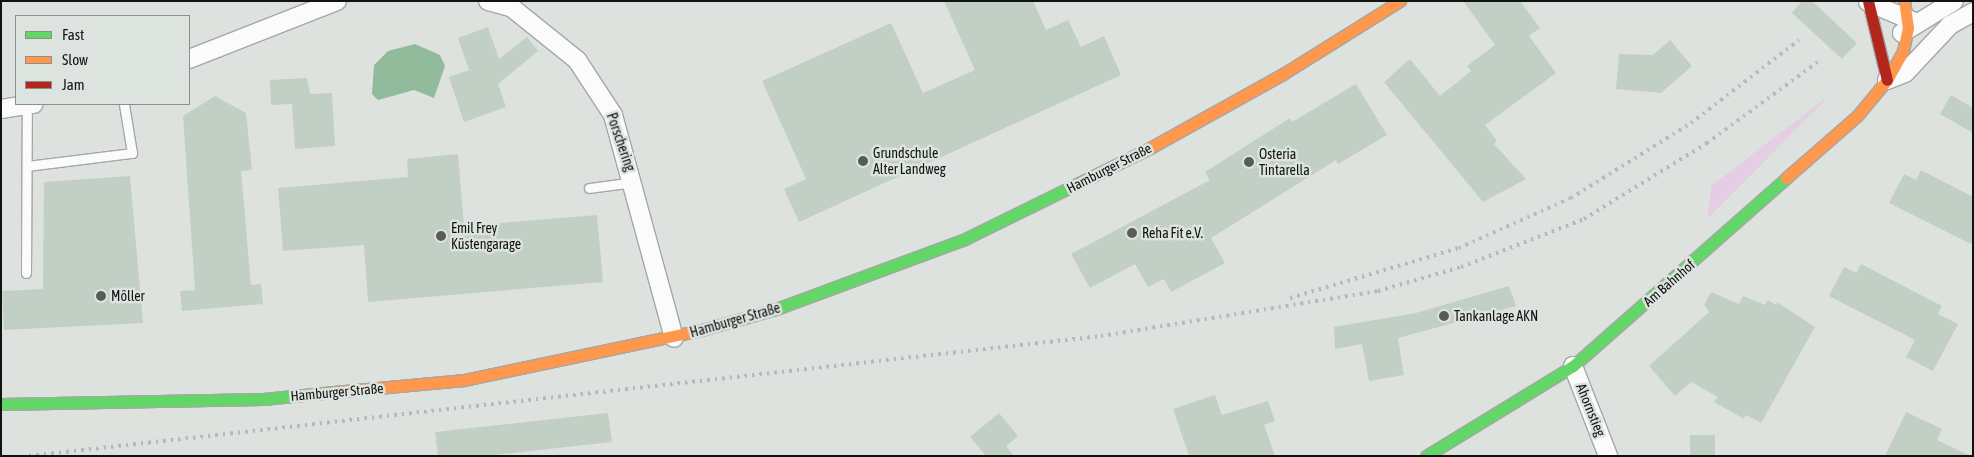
<!DOCTYPE html>
<html>
<head>
<meta charset="utf-8">
<style>
  body { margin:0 }
  #map { position:relative; width:1974px; height:457px; overflow:hidden; background:#dee2df; font-family:"Asap Condensed",sans-serif }
  div>[style] { position:absolute }
  [style*='--x'] { left:calc(var(--x)*1px); top:calc(var(--y)*1px); width:calc(var(--w)*1px); rotate:calc(var(--a)*1deg) }
  .green>* { inset:0; background:#e5cde4 }
  .water>* { inset:0; background:#91bb9b }
  .building>* { inset:0; background:#c2cfc5; transform-origin:0 0 }
  .roads { filter:drop-shadow(1px 0 #a5a7a5) drop-shadow(-1px 0 #a5a7a5) drop-shadow(0 1px #a5a7a5) drop-shadow(0 -1px #a5a7a5) }
  .lane>* { height:9px; margin:-4.5px; padding:0 4.5px; transform-origin:4.5px; border-radius:4.5px; background:#fafbfa }
  .street>* { height:18px; margin:-9px; padding:0 9px; transform-origin:9px; border-radius:9px; background:#fafbfa }
  .fast>* { height:11px; margin:-5.5px; padding:0 5.5px; transform-origin:5.5px; border-radius:5.5px; background:#63d668 }
  .slow>* { height:11px; margin:-5.5px; padding:0 5.5px; transform-origin:5.5px; border-radius:5.5px; background:#ff974d }
  .jam>* { height:11px; margin:-5.5px; padding:0 5.5px; transform-origin:5.5px; border-radius:5.5px; background:#b3261e }
  .rail>* { height:4px; margin-top:-2px; transform-origin:0; background:repeating-linear-gradient(90deg,#b7b8b8 0 2.5px,transparent 0 7.5px) }
  .dots>* { width:14px; height:14px; translate:-50% -50%; box-sizing:border-box; border:2px solid #dde3de; border-radius:50% }
  span { translate:-50% -50%; white-space:nowrap; text-align:center; line-height:1.15; -webkit-text-stroke:5px #dde3de; paint-order:stroke }
  .street-label { font-size:14px; color:#111312 }
  .poi-label { font-size:14px; color:#111312 }
  .left { translate:0 -50%; text-align:left }
  .frame { position:absolute; inset:0; border:2px solid #111312; pointer-events:none }
  .legend { position:absolute; left:15px; top:15px; width:175px; height:90px; box-sizing:border-box; background:#dde3de; border:1px solid #8b908c; margin:0; padding:6px 9px; list-style:none; font-size:15px; color:#111312 }
  .legend li { display:flex; align-items:center; gap:10px; height:25px }
  .legend b { width:25px; border:1px solid #8b908c }
</style>
</head>
<body>
<div id="map">
  <div class="green">
    <div style="clip-path:polygon(1831px 94px,1708px 218px,1711px 186px)"></div>
  </div>
  <div class="water">
    <div style="clip-path:polygon(415px 44px,440px 55px,445px 66px,434px 98px,414px 90px,378px 100px,372px 94px,374px 65px,388px 51px)"></div>
  </div>
  <div class="building">
    <div style="clip-path:polygon(944px 1px,1033px 1px,1046px 30px,1068px 20px,1081px 47px,1104px 36px,1121px 75px,799px 222px,784px 189px,806px 179px,762px 81px,891px 23px,923px 93px,975px 70px)"></div>
    <div style="clip-path:polygon(1463px 1px,1520px 1px,1540px 28px,1529px 36px,1556px 73px,1485px 125px,1497px 141px,1494px 144px,1526px 179px,1483px 202px,1384px 82px,1410px 59px,1440px 96px,1471px 71px,1467px 66px,1495px 45px)"></div>
    <div style="clip-path:polygon(1802px 1px,1812px 1px,1857px 43px,1842px 59px,1792px 13px)"></div>
    <div style="clip-path:polygon(488px 27px,499px 59px,527px 37px,538px 51px,498px 84px,506px 107px,464px 122px,449px 77px,469px 70px,458px 38px)"></div>
    <div style="clip-path:polygon(1670px 40px,1692px 66px,1661px 93px,1616px 89px,1619px 54px,1653px 55px)"></div>
    <div style="clip-path:polygon(307px 78px,310px 94px,332px 93px,335px 146px,295px 149px,292px 104px,271px 105px,270px 80px)"></div>
    <div style="clip-path:polygon(1356px 84px,1387px 135px,1338px 164px,1336px 160px,1211px 238px,1225px 263px,1171px 292px,1164px 279px,1148px 287px,1135px 264px,1090px 288px,1071px 254px,1210px 180px,1205px 172px,1290px 118px,1292px 122px)"></div>
    <div style="clip-path:polygon(1951px 95px,1973px 108px,1973px 133px,1940px 114px)"></div>
    <div style="clip-path:polygon(215px 96px,246px 113px,252px 170px,241px 171px,251px 285px,261px 284px,263px 304px,182px 311px,180px 291px,195px 290px,183px 116px)"></div>
    <div style="clip-path:polygon(458px 154px,464px 226px,597px 215px,603px 282px,368px 302px,364px 245px,283px 251px,278px 188px,408px 177px,407px 159px)"></div>
    <div style="clip-path:polygon(1921px 170px,1973px 197px,1973px 245px,1889px 203px,1904px 174px,1916px 180px)"></div>
    <div style="clip-path:polygon(130px 176px,143px 323px,4px 330px,2px 291px,43px 289px,44px 182px)"></div>
    <div style="clip-path:polygon(1861px 264px,1942px 306px,1938px 314px,1958px 324px,1933px 371px,1906px 357px,1915px 340px,1829px 296px,1844px 267px,1856px 273px)"></div>
    <div style="clip-path:polygon(1509px 286px,1516px 306px,1398px 338px,1404px 375px,1369px 381px,1362px 344px,1335px 349px,1334px 327px,1416px 313px)"></div>
    <div style="clip-path:polygon(1711px 292px,1739px 304px,1743px 296px,1765px 305px,1768px 300px,1776px 305px,1777px 302px,1815px 327px,1761px 423px,1746px 415px,1744px 419px,1714px 402px,1718px 397px,1691px 382px,1675px 396px,1649px 366px,1709px 312px,1704px 305px)"></div>
    <div style="clip-path:polygon(1215px 395px,1222px 415px,1268px 401px,1275px 421px,1264px 425px,1275px 456px,1189px 456px,1173px 409px)"></div>
    <div style="clip-path:polygon(1906px 412px,1942px 429px,1937px 440px,1971px 456px,1885px 456px)"></div>
    <div style="clip-path:polygon(608px 413px,612px 442px,484px 456px,438px 456px,435px 432px)"></div>
    <div style="clip-path:polygon(999px 413px,1018px 436px,1006px 446px,1014px 456px,986px 456px,970px 437px)"></div>
    <div style="left:1690px;top:435px;width:25px;height:21px"></div>
  </div>
  <div class="roads">
    <div class="lane">
      <div style="--x:27;--y:166;--w:106;--a:-7.1"></div>
      <div style="--x:132;--y:153;--w:50;--a:-99.3"></div>
      <div style="--x:589;--y:188;--w:45;--a:-7.6"></div>
      <div style="--x:26;--y:273;--w:167;--a:-89.7"></div>
    </div>
    <div class="street">
      <div style="--x:488;--y:1;--w:24;--a:15"></div>
      <div style="--x:511;--y:7;--w:85;--a:38.8"></div>
      <div style="--x:577;--y:60;--w:66;--a:56.8"></div>
      <div style="--x:613;--y:115;--w:231;--a:74.7"></div>
      <div style="--x:1868;--y:2;--w:51;--a:23.1"></div>
      <div style="--x:1902;--y:33;--w:61;--a:-31.6"></div>
      <div style="--x:189;--y:59;--w:159;--a:-21.4"></div>
      <div style="--x:1887;--y:80;--w:19;--a:-21"></div>
      <div style="--x:1905;--y:73;--w:66;--a:-46.8"></div>
      <div style="--x:1950;--y:25;--w:26;--a:-29"></div>
      <div style="--x:1;--y:109;--w:33;--a:-9"></div>
      <div style="--x:1573;--y:366;--w:97;--a:68.7"></div>
    </div>
    <div class="fast">
      <div style="--x:705;--y:329;--w:74;--a:-15.7"></div>
      <div style="--x:776;--y:309;--w:202;--a:-20.3"></div>
      <div style="--x:965;--y:239;--w:206;--a:-26.2"></div>
      <div style="--x:1;--y:404;--w:262;--a:-1.1"></div>
      <div style="--x:263;--y:399;--w:71;--a:-5.6"></div>
      <div style="--x:1426;--y:456;--w:172;--a:-31.5"></div>
      <div style="--x:1573;--y:366;--w:284;--a:-41.4"></div>
    </div>
    <div class="slow">
      <div style="--x:1150;--y:148;--w:152;--a:-29.1"></div>
      <div style="--x:1283;--y:74;--w:138;--a:-32"></div>
      <div style="--x:1786;--y:178;--w:94;--a:-41.1"></div>
      <div style="--x:1857;--y:116;--w:47;--a:-50.2"></div>
      <div style="--x:1887;--y:80;--w:33;--a:-61"></div>
      <div style="--x:1903;--y:51;--w:24;--a:-78"></div>
      <div style="--x:1908;--y:28;--w:27;--a:-98"></div>
      <div style="--x:334;--y:392;--w:131;--a:-5.3"></div>
      <div style="--x:464;--y:380;--w:246;--a:-11.9"></div>
    </div>
    <div class="jam">
      <div style="--x:1868;--y:1;--w:81;--a:76.5"></div>
    </div>
  </div>
  <div class="rail">
    <div style="--x:1290;--y:298;--w:176;--a:-16.5"></div>
    <div style="--x:1459;--y:248;--w:123;--a:-24.1"></div>
    <div style="--x:1571;--y:198;--w:142;--a:-32"></div>
    <div style="--x:1691;--y:123;--w:136;--a:-37.5"></div>
    <div style="--x:29;--y:456;--w:1079;--a:-6.39"></div>
    <div style="--x:1101;--y:336;--w:281;--a:-9.2"></div>
    <div style="--x:1378;--y:291;--w:86;--a:-16.1"></div>
    <div style="--x:1461;--y:267;--w:132;--a:-21.3"></div>
    <div style="--x:1584;--y:219;--w:145;--a:-31.7"></div>
    <div style="--x:1707;--y:143;--w:139;--a:-36.2"></div>
  </div>
  <div class="dots">
    <div style="left:863px;top:161px;background:#595b5a"></div>
    <div style="left:1249px;top:162px;background:#595b5a"></div>
    <div style="left:1132px;top:233px;background:#595b5a"></div>
    <div style="left:441px;top:236px;background:#595b5a"></div>
    <div style="left:101px;top:296px;background:#595b5a"></div>
    <div style="left:1444px;top:316px;background:#595b5a"></div>
  </div>
  <div class="street-label">
    <span style="left:621px;top:142px;rotate:71deg">Porschering</span>
    <span style="left:1109px;top:168px;rotate:-27deg">Hamburger Straße</span>
    <span style="left:1669px;top:283px;rotate:-41deg">Am Bahnhof</span>
    <span style="left:735px;top:320px;rotate:-16deg">Hamburger Straße</span>
    <span style="left:337px;top:392px;rotate:-5deg">Hamburger Straße</span>
    <span style="left:1591px;top:410px;rotate:68deg">Ahornstieg</span>
  </div>
  <div class="poi-label">
    <span class="left" style="left:873px;top:161px">Grundschule<br>Alter Landweg</span>
    <span class="left" style="left:1259px;top:162px">Osteria<br>Tintarella</span>
    <span class="left" style="left:451px;top:236px">Emil Frey<br>Küstengarage</span>
    <span class="left" style="left:1142px;top:233px">Reha Fit e.V.</span>
    <span class="left" style="left:111px;top:296px">Möller</span>
    <span class="left" style="left:1454px;top:316px">Tankanlage AKN</span>
  </div>
  <div class="frame"></div>
  <ul class="legend">
  <li><b style="height:6px;background:#63d668"></b>Fast</li>
  <li><b style="height:6px;background:#ff974d"></b>Slow</li>
  <li><b style="height:6px;background:#b3261e"></b>Jam</li>
  </ul>
</div>
</body>
</html>
